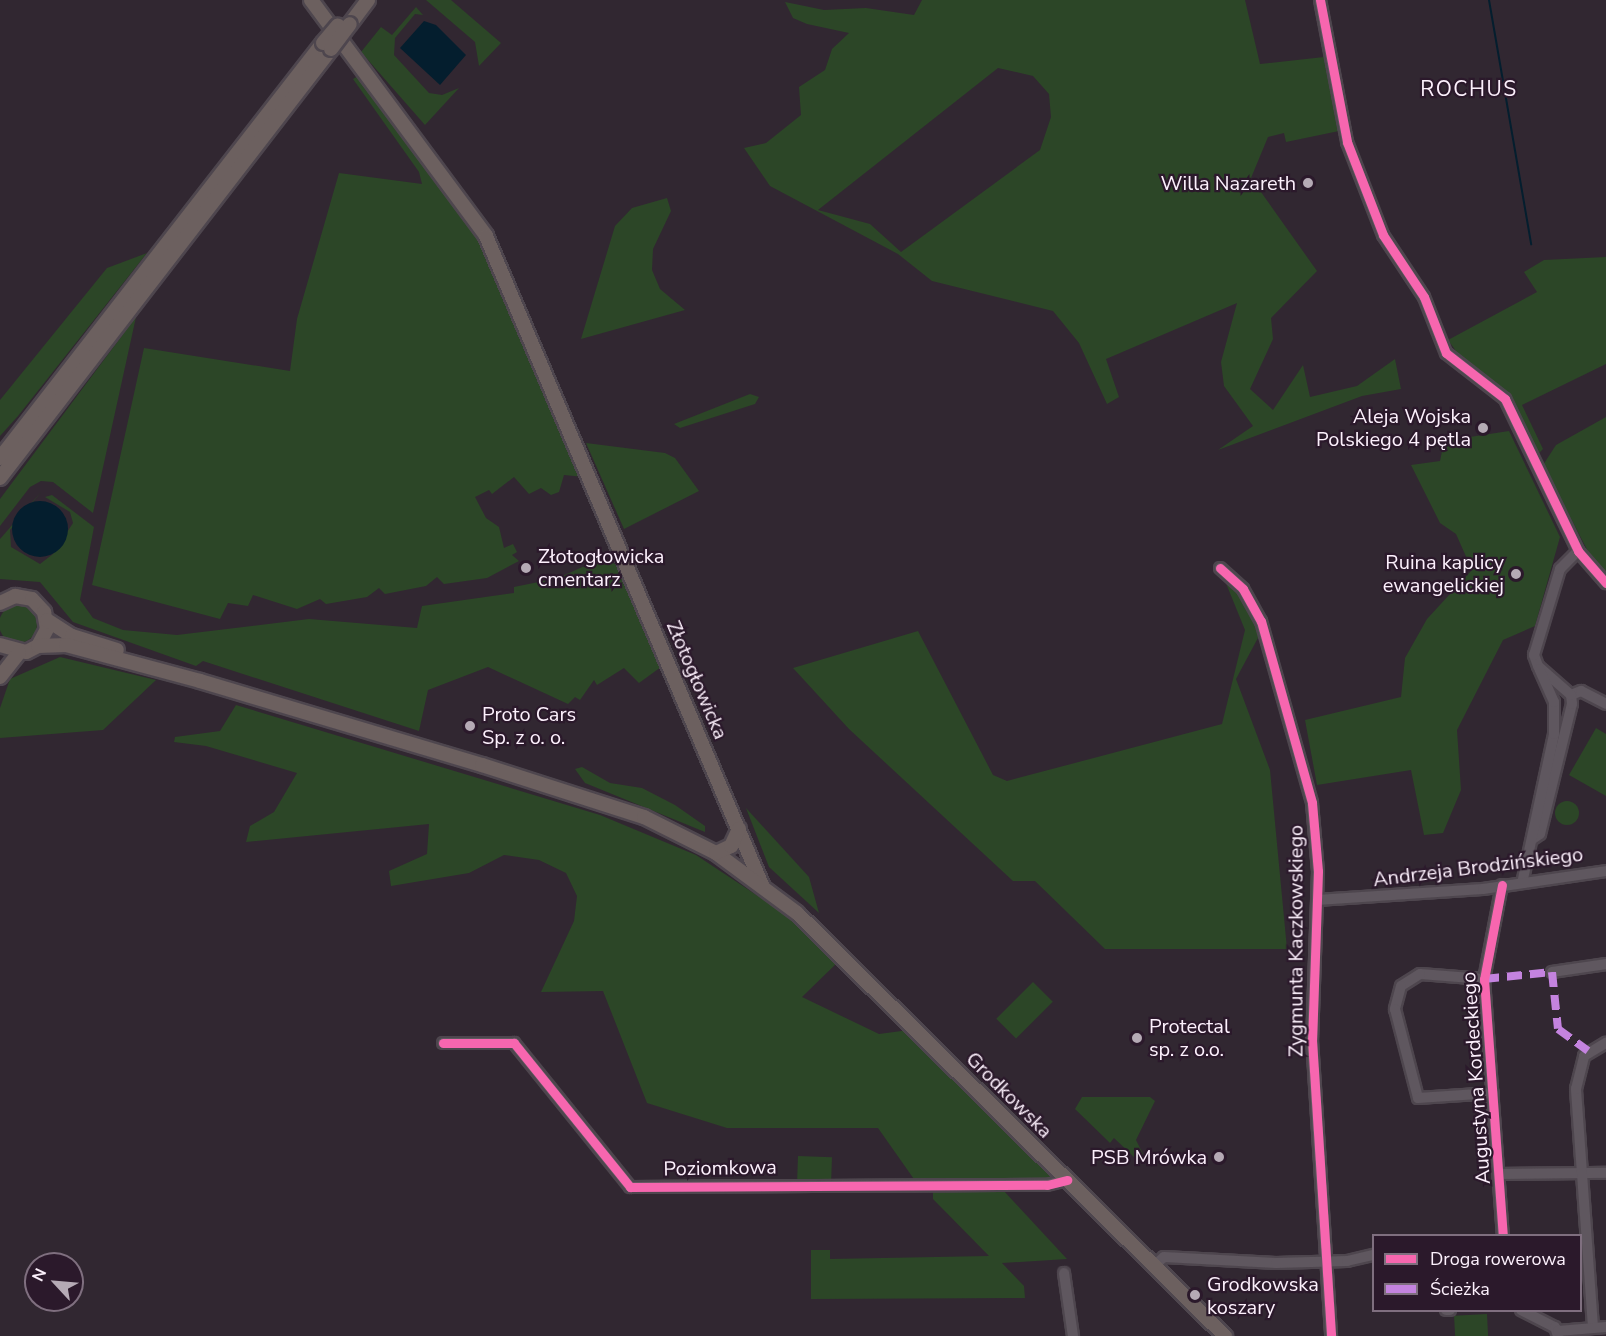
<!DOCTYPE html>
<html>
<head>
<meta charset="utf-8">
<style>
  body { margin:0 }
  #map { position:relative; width:1606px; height:1336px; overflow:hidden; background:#312731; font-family:"Nunito Sans",sans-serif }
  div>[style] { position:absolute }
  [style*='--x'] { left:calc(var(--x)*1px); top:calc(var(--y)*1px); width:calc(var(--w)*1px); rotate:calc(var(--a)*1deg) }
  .green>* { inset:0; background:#2c4627; transform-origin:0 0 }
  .round { border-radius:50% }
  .water>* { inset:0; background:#041e2e }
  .stream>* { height:2px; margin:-1px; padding:0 1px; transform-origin:1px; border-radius:1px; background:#041e2e }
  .roads { filter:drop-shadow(2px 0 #4e464e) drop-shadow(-2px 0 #4e464e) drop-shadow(0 2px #4e464e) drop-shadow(0 -2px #4e464e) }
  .minor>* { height:10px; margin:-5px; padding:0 5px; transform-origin:5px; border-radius:5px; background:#5f575f }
  .major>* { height:14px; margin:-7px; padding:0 7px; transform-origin:7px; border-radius:7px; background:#6c605f }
  .bridges { filter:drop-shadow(2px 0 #4e464e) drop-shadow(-2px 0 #4e464e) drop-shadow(0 2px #4e464e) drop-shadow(0 -2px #4e464e) }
  .major-bridge>* { height:14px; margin:-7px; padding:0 7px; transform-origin:7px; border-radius:7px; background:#6c605f }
  .quiet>* { height:8px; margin-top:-4px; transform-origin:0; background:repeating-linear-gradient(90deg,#c483df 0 15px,transparent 0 23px) }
  .cycleway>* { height:9px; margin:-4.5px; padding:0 4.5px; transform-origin:4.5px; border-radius:4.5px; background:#f766af }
  .dots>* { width:16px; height:16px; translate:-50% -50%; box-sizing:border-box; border:3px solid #2b192b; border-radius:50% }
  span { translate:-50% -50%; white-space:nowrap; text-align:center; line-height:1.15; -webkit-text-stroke:4.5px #2b192b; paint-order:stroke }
  .poi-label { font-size:20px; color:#fcf0fc }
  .right { translate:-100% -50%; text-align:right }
  .left { translate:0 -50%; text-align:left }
  .street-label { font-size:20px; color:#fcf0fc }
  .neighbourhood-label { font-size:21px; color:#fcf0fc; letter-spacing:1.5px }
  .legend { position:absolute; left:1372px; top:1234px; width:210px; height:78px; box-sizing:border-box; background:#2b192b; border:2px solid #7f6f7f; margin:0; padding:8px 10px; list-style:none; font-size:18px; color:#fcf0fc }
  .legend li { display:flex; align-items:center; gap:12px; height:30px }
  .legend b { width:30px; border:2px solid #7f6f7f }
  .north { position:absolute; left:24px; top:1252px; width:60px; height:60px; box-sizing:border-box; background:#2b192b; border:2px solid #7f6f7f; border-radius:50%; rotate:296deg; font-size:16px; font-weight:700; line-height:24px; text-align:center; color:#fcf0fc }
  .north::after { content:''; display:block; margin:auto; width:21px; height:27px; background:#b5aab5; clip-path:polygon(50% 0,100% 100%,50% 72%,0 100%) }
</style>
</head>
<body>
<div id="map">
  <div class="green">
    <div style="clip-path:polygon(426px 0,451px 0,501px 43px,479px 66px,475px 42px)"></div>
    <div style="clip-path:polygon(evenodd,922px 0,1245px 0,1260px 64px,1324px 57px,1339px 131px,1286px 142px,1284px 133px,1268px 137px,1251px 178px,1317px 271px,1271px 318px,1273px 339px,1250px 389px,1273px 410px,1303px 365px,1310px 397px,1357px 386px,1395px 359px,1401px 389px,1362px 396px,1218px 450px,1253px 426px,1224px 386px,1221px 362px,1237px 303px,1106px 359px,1119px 397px,1107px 404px,1079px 343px,1053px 311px,932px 281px,898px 254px,770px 186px,744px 148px,766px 143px,801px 115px,799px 87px,825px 70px,832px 49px,849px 33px,807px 24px,793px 18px,785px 2px,824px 10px,866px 8px,914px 15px,922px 0,998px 68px,1033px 76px,1049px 94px,1051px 117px,1040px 150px,901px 252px,870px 224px,818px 210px,998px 68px)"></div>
    <div style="clip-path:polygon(416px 7px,423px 15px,415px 14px,395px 38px,394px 55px,429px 93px,442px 95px,459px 88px,425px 125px,361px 52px,381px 27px,392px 35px)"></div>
    <div style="clip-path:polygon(358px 76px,480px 234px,584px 477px,564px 475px,559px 492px,551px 495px,541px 488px,529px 494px,514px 477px,492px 494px,489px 490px,475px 497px,486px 518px,499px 527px,504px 548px,513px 544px,517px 552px,512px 555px,519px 561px,487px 578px,444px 584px,437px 577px,426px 586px,385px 594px,379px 588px,367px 597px,326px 604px,320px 599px,297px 609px,253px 595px,248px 606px,228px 603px,220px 619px,92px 585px,144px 348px,290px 371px,297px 319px,339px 173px,422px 184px,419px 172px,353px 79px)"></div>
    <div style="clip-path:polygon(667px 198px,671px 211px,653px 249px,652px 270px,660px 289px,685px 310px,581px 339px,615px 226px,632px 208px)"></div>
    <div style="clip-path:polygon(147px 253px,18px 416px,0 436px,0 400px,107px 268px)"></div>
    <div style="clip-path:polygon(1606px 257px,1606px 364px,1522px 405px,1543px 449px,1538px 454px,1510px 396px,1466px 365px,1448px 340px,1537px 292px,1524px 272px,1544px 260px)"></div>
    <div style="clip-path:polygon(136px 317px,93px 513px,53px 482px,41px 481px,30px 487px,0 526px,0 499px)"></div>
    <div style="clip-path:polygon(750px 394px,759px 397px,755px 404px,680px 428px,674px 424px)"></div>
    <div style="clip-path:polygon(1606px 417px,1606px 573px,1592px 559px,1543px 465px,1556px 445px)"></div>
    <div style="clip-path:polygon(1509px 431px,1560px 537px,1535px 626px,1503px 640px,1457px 730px,1461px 790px,1443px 833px,1424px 835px,1411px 770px,1317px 785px,1305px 720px,1401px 697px,1405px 658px,1427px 619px,1472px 570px,1456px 534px,1440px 523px,1411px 465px,1440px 461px,1444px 441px)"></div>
    <div style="clip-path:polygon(586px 443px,665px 453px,675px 458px,699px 491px,624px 529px)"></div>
    <div style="clip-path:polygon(42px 491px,10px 530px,11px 547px,40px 564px,53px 554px,73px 523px,70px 512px,45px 497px,52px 495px,94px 527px,80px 600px,93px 618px,123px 630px,177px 635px,309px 619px,417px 628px,422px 606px,514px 593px,514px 587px,558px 578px,600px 559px,616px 564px,661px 667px,639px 683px,624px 668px,597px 685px,594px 680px,580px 700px,575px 697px,568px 704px,488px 667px,428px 690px,419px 731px,203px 661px,196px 666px,73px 622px,40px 582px,0 579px,0 539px)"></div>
    <div style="clip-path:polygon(1221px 571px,1256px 602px,1267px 621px,1236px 679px,1270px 770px,1287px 949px,1105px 949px,1035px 881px,1013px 881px,849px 729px,793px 668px,918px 631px,993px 775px,1007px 781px,1222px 724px,1245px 630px)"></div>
    <div class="round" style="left:-1px;top:605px;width:38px;height:38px"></div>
    <div style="clip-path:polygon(60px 657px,156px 680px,103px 730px,0 738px,0 708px,10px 679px)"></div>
    <div style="clip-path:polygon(236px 705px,600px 815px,696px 855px,788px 916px,839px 961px,802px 997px,879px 1034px,909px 1030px,1055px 1180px,916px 1182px,878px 1128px,727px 1128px,647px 1103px,603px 991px,541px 992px,574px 921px,577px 896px,566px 873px,539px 860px,504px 855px,469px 873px,391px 886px,389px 871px,427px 854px,429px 824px,246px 842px,250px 826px,274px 812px,297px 773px,206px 746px,174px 742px,175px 737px,220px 731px)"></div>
    <div style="clip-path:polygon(1596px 728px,1606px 734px,1606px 796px,1569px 775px)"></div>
    <div style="clip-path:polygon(582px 767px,610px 783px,642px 788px,675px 805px,705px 826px,705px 832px,585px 783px,575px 769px)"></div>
    <div class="round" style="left:1555px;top:801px;width:24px;height:24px"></div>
    <div style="clip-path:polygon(746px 808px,809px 877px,819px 913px,769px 867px)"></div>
    <div style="left:1033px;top:982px;width:28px;height:52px;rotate:45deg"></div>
    <div style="clip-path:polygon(1082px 1097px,1150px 1097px,1155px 1101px,1136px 1140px,1145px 1158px,1136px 1159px,1114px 1138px,1110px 1143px,1075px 1109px)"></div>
    <div style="left:798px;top:1156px;width:34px;height:27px;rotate:2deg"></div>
    <div style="clip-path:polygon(1003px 1190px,1067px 1259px,1002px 1263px,1024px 1286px,1025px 1298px,811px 1299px,811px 1250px,830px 1250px,830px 1259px,989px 1256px,933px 1199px,933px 1191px)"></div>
    <div style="left:1487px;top:1314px;width:22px;height:33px;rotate:87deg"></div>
  </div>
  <div class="water">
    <div style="clip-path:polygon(424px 21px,436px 25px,466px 55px,440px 85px,400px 48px)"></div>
    <div class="round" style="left:12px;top:501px;width:56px;height:56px"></div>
  </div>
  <div class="stream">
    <div style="--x:1489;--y:0;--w:248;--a:80.2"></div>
  </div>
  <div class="roads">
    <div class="minor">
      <div style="--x:1320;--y:0;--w:145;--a:79.2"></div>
      <div style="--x:1347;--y:142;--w:100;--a:68.8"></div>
      <div style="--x:1383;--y:235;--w:74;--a:56.5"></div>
      <div style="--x:1424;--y:297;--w:60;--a:68.6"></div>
      <div style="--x:1446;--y:353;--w:75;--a:37.9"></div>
      <div style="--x:1505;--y:399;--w:169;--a:64.3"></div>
      <div style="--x:1578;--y:551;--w:43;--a:48.8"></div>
      <div style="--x:1220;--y:568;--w:31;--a:42"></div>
      <div style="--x:1243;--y:589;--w:37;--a:61"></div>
      <div style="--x:1261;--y:621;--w:189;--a:74.3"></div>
      <div style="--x:1312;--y:803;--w:68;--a:85"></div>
      <div style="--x:1318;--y:871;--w:169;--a:92"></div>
      <div style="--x:1312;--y:1040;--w:297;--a:86.3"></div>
      <div style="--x:1571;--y:695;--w:11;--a:-22"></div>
      <div style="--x:1581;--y:691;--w:28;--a:27"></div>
      <div style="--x:1534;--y:838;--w:7;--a:-34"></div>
      <div style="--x:1540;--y:834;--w:134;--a:-76.2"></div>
      <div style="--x:1572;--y:704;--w:9;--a:-96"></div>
      <div style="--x:1571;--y:695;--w:44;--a:-138.7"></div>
      <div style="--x:1538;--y:666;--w:12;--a:-110"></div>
      <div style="--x:1534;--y:655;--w:90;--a:-73.2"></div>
      <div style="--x:1560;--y:569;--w:25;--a:-45"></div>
      <div style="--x:1523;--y:879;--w:148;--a:-77.9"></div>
      <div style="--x:1554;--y:734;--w:32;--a:-90"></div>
      <div style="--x:1554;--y:702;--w:36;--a:-114"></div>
      <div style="--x:1502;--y:885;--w:96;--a:100.8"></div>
      <div style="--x:1484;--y:979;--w:258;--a:85.8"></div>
      <div style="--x:1317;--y:900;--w:166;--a:-3.8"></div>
      <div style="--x:1483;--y:889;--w:124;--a:-8.3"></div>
      <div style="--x:1552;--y:972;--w:55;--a:-8.4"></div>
      <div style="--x:1484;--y:979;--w:64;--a:-175.5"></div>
      <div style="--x:1420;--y:974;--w:22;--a:148"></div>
      <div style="--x:1401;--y:986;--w:24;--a:105"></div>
      <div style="--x:1395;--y:1009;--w:92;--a:75.5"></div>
      <div style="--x:1418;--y:1098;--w:75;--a:-3.8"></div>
      <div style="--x:443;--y:1043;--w:71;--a:0"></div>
      <div style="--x:514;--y:1043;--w:185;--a:51.1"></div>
      <div style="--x:630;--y:1187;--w:417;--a:-0.3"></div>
      <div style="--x:1047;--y:1185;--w:21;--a:-14"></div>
      <div style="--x:1502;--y:1174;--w:104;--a:-0.6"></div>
      <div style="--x:1154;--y:1266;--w:13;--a:-42"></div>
      <div style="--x:1164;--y:1257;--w:112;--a:3.1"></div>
      <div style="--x:1276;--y:1263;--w:71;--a:-1.6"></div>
      <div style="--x:1347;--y:1261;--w:28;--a:-13"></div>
      <div style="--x:1064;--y:1273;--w:64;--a:81.9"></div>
      <div style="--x:1446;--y:1310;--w:4;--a:0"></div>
      <div style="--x:1521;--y:1310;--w:38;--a:27"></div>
      <div style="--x:1555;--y:1327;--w:9;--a:72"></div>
      <div style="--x:1593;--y:1327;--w:239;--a:-94.1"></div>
      <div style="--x:1576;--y:1089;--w:34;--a:-76"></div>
      <div style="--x:1584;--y:1056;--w:26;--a:-31"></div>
      <div style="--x:1558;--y:1331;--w:48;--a:-4.8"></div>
    </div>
    <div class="major">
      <div style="--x:311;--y:0;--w:294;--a:53.4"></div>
      <div style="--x:486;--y:236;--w:705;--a:66.96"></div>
      <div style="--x:350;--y:24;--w:30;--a:-53"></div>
      <div style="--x:0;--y:458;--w:526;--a:-52.11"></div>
      <div style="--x:0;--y:478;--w:542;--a:-52.35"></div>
      <div style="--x:0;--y:603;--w:17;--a:-25"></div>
      <div style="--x:15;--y:596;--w:17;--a:10"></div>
      <div style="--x:32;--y:599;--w:18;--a:47"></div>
      <div style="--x:44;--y:612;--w:17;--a:80"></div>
      <div style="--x:47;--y:629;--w:19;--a:118"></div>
      <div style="--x:38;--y:646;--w:13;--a:153"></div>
      <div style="--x:26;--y:652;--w:27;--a:-165"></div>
      <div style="--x:47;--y:620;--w:30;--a:33"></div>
      <div style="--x:72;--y:636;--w:47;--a:17.3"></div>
      <div style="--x:38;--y:646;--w:28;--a:-2"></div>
      <div style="--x:66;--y:645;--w:139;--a:15"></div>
      <div style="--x:200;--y:681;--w:294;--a:16.6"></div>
      <div style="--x:482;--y:765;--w:170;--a:17.8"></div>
      <div style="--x:644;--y:817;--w:80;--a:26.6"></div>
      <div style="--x:716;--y:853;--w:101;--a:36.5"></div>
      <div style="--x:797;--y:913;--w:602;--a:44.66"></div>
      <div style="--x:0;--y:677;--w:31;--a:-52"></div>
      <div style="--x:716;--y:853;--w:17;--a:-25"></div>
      <div style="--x:731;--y:846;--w:19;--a:-65"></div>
    </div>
  </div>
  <div class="bridges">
    <div class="major-bridge">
      <div style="--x:323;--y:43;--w:23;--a:-50"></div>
      <div style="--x:331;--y:49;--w:31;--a:-53"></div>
    </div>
  </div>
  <div class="quiet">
    <div style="--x:1484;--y:979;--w:68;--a:-5.9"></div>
    <div style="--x:1552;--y:972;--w:57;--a:84"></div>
    <div style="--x:1558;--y:1029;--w:37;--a:36"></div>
  </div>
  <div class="cycleway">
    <div style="--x:1320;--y:0;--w:145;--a:79.2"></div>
    <div style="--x:1347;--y:142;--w:100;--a:68.8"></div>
    <div style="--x:1383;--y:235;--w:74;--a:56.5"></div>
    <div style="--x:1424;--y:297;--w:60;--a:68.6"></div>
    <div style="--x:1446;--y:353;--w:75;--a:37.9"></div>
    <div style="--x:1505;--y:399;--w:169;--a:64.3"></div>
    <div style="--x:1578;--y:551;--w:43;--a:48.8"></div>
    <div style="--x:1220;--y:568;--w:31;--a:42"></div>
    <div style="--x:1243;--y:589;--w:37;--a:61"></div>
    <div style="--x:1261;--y:621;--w:189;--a:74.3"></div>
    <div style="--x:1312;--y:803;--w:68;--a:85"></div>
    <div style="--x:1318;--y:871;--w:169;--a:92"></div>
    <div style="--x:1312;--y:1040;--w:297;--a:86.3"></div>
    <div style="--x:1502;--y:885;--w:96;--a:100.8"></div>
    <div style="--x:1484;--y:979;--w:258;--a:85.8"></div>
    <div style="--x:443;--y:1043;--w:71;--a:0"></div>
    <div style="--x:514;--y:1043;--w:185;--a:51.1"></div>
    <div style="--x:630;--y:1187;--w:417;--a:-0.3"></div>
    <div style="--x:1047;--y:1185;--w:21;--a:-14"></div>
  </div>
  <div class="dots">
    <div style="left:1308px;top:183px;background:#b5aab5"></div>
    <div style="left:1483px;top:428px;background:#b5aab5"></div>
    <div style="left:526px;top:568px;background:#b5aab5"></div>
    <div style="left:1516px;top:574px;background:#b5aab5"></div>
    <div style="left:470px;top:726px;background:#b5aab5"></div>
    <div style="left:1137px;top:1038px;background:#b5aab5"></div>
    <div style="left:1219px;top:1157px;background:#b5aab5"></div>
    <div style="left:1195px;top:1295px;background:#b5aab5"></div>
  </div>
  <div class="poi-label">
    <span class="right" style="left:1296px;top:183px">Willa Nazareth</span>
    <span class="right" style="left:1471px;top:428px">Aleja Wojska<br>Polskiego 4 pętla</span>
    <span class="left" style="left:538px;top:568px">Złotogłowicka<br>cmentarz</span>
    <span class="right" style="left:1504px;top:574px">Ruina kaplicy<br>ewangelickiej</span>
    <span class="left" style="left:482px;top:726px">Proto Cars<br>Sp. z o. o.</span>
    <span class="left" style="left:1149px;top:1038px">Protectal<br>sp. z o.o.</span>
    <span class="right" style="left:1207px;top:1157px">PSB Mrówka</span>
    <span class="left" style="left:1207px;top:1296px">Grodkowska<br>koszary</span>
  </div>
  <div class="street-label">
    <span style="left:697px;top:680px;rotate:67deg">Złotogłowicka</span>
    <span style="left:1478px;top:867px;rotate:-7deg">Andrzeja Brodzińskiego</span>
    <span style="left:1296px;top:941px;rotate:-90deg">Zygmunta Kaczkowskiego</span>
    <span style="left:1476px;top:1078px;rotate:-94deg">Augustyna Kordeckiego</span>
    <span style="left:1009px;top:1095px;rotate:45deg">Grodkowska</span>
    <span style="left:720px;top:1168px;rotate:-1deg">Poziomkowa</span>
  </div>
  <div class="neighbourhood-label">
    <span style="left:1469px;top:89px">ROCHUS</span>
  </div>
  <ul class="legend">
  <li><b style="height:8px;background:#f766af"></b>Droga rowerowa</li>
  <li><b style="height:8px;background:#c483df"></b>Ścieżka</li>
  </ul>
  <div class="north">N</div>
</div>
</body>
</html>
